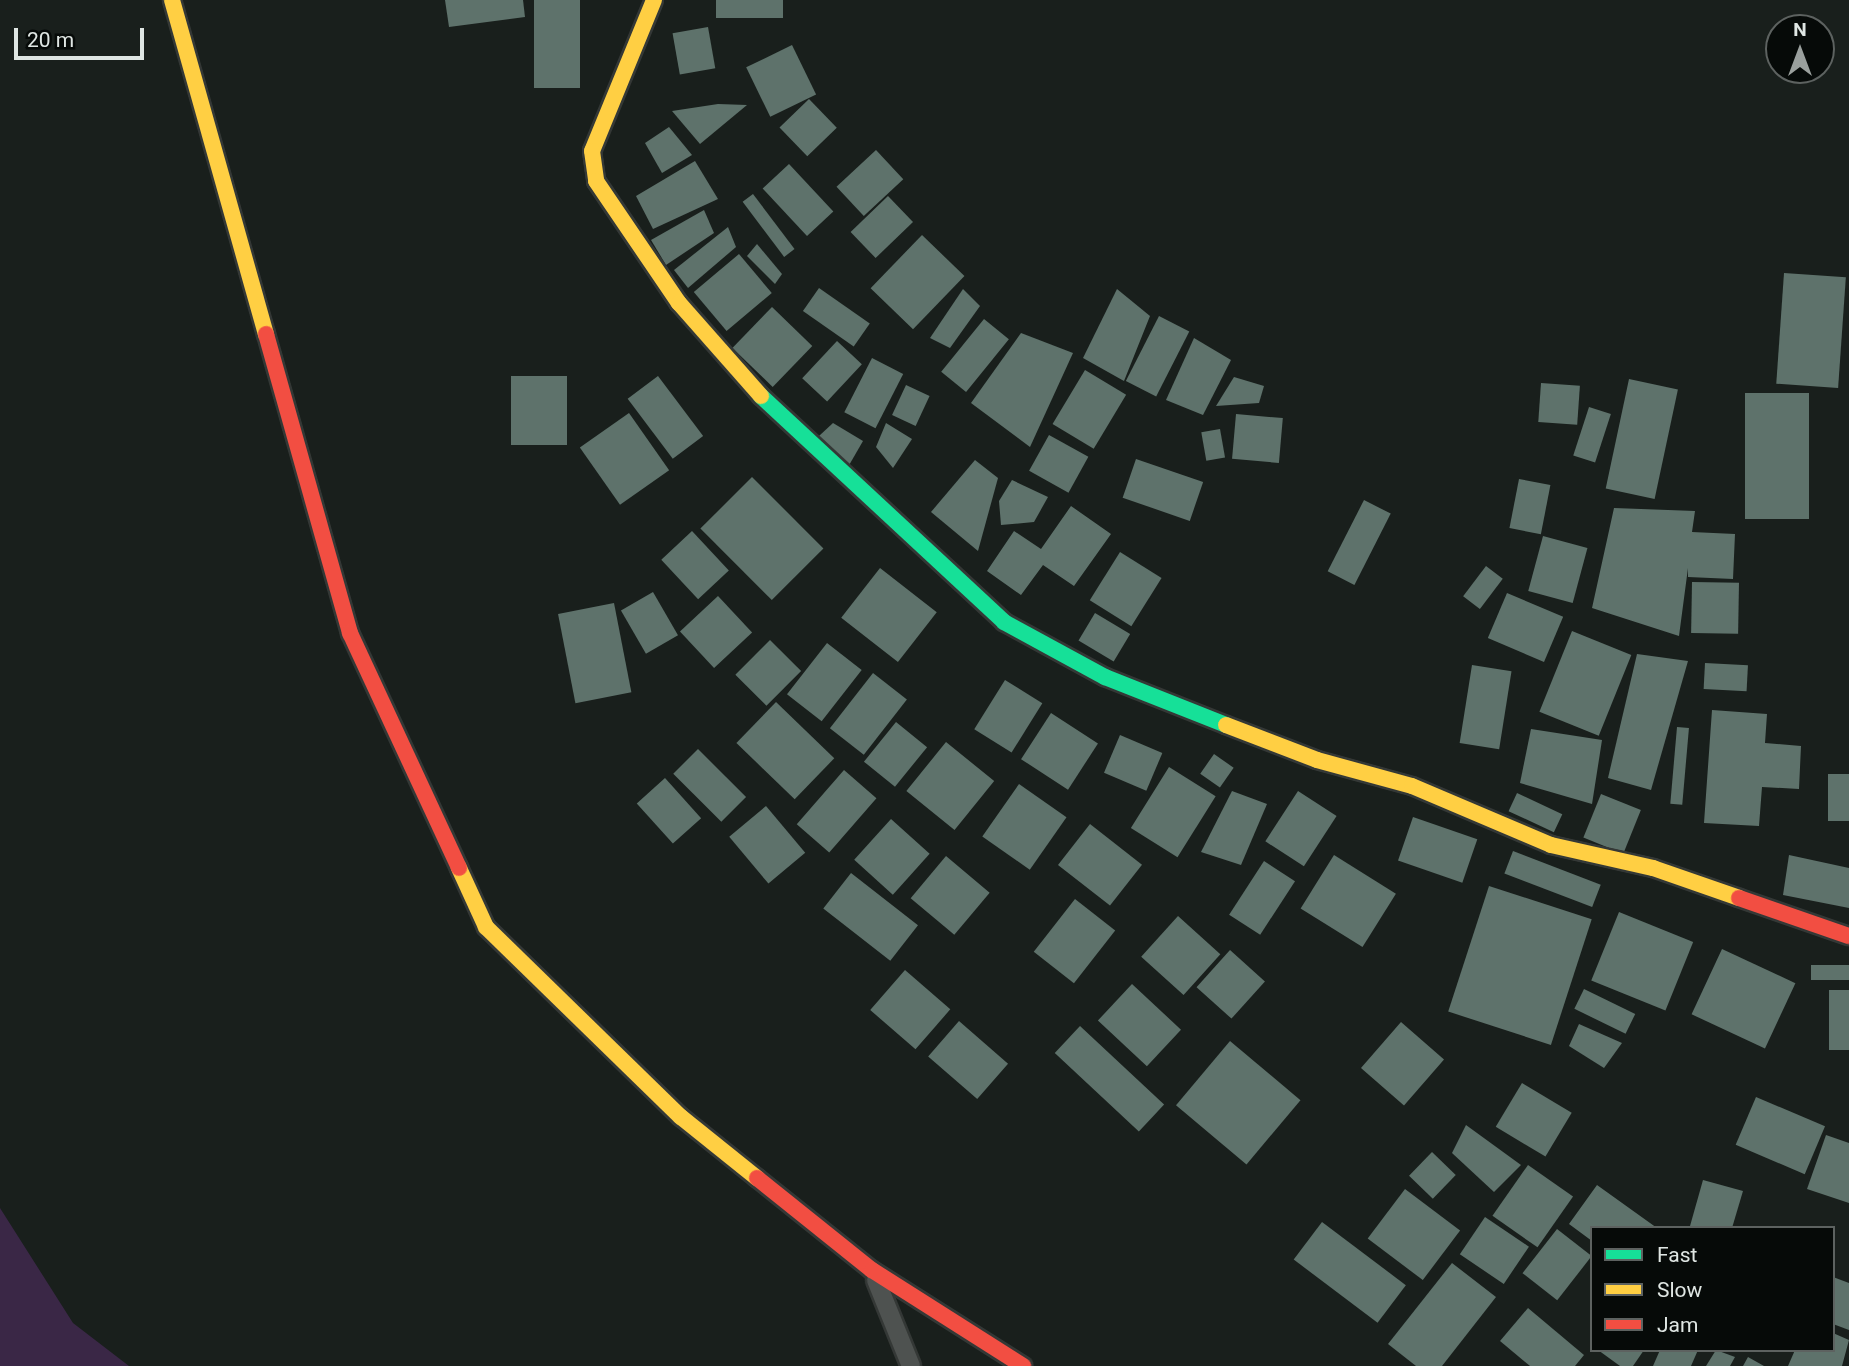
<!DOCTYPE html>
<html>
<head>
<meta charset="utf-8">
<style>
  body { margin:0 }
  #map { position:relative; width:1849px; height:1366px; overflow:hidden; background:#191f1c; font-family:Roboto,sans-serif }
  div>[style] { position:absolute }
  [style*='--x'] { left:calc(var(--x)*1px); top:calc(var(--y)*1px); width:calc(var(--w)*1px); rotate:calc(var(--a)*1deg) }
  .green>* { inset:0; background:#3a2746 }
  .building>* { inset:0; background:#5e726b; transform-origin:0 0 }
  .roads { filter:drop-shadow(2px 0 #343836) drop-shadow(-2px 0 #343836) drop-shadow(0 2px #343836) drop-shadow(0 -2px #343836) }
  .lane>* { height:18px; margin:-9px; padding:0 9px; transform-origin:9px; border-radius:9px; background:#4e5250 }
  .fast>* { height:16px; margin:-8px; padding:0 8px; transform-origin:8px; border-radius:8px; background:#16e098 }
  .slow>* { height:16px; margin:-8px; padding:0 8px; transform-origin:8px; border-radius:8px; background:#ffcf43 }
  .jam>* { height:16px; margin:-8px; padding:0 8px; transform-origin:8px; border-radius:8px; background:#f24e42 }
  span { translate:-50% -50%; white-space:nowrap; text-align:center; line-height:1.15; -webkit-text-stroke:7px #060a08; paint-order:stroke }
  .legend { position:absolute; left:1590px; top:1226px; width:245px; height:126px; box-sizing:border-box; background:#060a08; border:2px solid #5d6260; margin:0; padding:9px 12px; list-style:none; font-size:21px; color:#dfe6e3 }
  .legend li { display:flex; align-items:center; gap:14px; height:35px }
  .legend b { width:35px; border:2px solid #5d6260 }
  .north { position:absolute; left:1765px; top:14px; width:70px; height:70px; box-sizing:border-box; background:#060a08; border:2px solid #5d6260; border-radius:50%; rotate:0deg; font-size:19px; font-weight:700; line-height:28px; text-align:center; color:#dfe6e3 }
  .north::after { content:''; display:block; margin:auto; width:24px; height:32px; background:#9aa09d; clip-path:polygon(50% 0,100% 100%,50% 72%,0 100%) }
  .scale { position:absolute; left:14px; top:28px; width:130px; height:32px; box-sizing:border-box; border:4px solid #dfe6e3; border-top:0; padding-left:9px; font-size:21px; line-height:24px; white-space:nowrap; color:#dfe6e3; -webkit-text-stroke:5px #060a08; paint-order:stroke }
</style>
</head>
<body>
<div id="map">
  <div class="green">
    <div style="clip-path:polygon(0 1208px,73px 1323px,129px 1366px,0 1366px)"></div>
  </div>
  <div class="building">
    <div style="clip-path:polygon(445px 0,523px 0,525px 17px,449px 27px)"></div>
    <div style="left:534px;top:0;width:46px;height:88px"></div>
    <div style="left:716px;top:0;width:67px;height:18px"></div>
    <div style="left:708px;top:27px;width:42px;height:36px;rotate:80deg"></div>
    <div style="left:792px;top:45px;width:55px;height:51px;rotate:64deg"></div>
    <div style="left:809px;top:99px;width:40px;height:41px;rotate:46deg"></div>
    <div style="clip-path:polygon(718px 104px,747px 105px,700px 144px,672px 111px)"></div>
    <div style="clip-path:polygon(669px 127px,692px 155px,662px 173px,645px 143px)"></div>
    <div style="left:876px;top:150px;width:40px;height:54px;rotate:47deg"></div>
    <div style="clip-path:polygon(695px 161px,718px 199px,653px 229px,636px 196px)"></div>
    <div style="left:789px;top:164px;width:65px;height:36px;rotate:47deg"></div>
    <div style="left:753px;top:194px;width:69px;height:13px;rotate:53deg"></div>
    <div style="left:888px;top:196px;width:36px;height:52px;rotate:46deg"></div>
    <div style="clip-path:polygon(704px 210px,714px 233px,666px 265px,651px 240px)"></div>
    <div style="clip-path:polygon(728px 227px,736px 247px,688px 288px,674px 270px)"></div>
    <div style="left:922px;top:235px;width:59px;height:74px;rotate:44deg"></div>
    <div style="clip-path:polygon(757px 244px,782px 274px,775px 284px,747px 256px)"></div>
    <div style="left:739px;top:254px;width:51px;height:59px;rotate:50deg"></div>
    <div style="left:1784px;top:273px;width:62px;height:111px;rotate:4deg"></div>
    <div style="left:819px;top:288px;width:62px;height:28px;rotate:35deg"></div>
    <div style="clip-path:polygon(963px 289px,980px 306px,950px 348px,930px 338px)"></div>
    <div style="clip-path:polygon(1117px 289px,1150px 316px,1124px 381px,1083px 358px)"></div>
    <div style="left:772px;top:307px;width:56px;height:57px;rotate:44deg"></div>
    <div style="left:1159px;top:316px;width:34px;height:73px;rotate:27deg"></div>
    <div style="left:984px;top:319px;width:32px;height:68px;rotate:39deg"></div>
    <div style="clip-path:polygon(1021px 333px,1073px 353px,1030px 447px,971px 403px)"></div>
    <div style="clip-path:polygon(1194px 338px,1231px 360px,1203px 415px,1166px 400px)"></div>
    <div style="left:837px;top:341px;width:34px;height:51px;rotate:43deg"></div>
    <div style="left:872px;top:358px;width:35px;height:61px;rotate:27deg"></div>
    <div style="left:1085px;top:370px;width:48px;height:63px;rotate:31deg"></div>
    <div style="left:511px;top:376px;width:56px;height:69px"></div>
    <div style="left:658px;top:376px;width:75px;height:38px;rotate:53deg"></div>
    <div style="clip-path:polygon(1234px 377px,1264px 386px,1259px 403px,1216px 406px)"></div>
    <div style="left:1629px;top:379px;width:50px;height:112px;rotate:12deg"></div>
    <div style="left:1541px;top:383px;width:39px;height:39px;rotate:4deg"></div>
    <div style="left:906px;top:385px;width:26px;height:33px;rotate:25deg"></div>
    <div style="left:1809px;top:393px;width:126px;height:64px;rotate:90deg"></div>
    <div style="left:1589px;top:407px;width:23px;height:51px;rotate:18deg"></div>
    <div style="left:629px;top:413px;width:70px;height:60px;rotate:55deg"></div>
    <div style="left:1236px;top:414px;width:47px;height:45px;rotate:5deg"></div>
    <div style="clip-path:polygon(833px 423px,863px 441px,848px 467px,819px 436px)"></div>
    <div style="clip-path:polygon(886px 423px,912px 439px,893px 468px,876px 447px)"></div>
    <div style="left:1220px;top:429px;width:29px;height:19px;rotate:80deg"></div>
    <div style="left:1049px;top:435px;width:45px;height:41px;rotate:29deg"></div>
    <div style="left:1136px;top:459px;width:71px;height:41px;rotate:19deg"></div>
    <div style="clip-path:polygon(975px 460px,998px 478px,978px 551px,931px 512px)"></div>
    <div style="left:752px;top:477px;width:101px;height:73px;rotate:45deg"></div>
    <div style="left:1519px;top:479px;width:32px;height:50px;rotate:11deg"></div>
    <div style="clip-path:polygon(1012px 480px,1048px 497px,1034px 522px,1001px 525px,999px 501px)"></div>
    <div style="left:1364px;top:500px;width:30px;height:80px;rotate:27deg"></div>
    <div style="clip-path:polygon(1071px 506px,1111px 534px,1074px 586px,1043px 565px,1021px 595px,987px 571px,1014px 531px,1041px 549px)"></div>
    <div style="clip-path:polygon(1614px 508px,1695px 511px,1692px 532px,1735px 534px,1733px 579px,1688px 577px,1688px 568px,1679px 636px,1592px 608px)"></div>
    <div style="left:692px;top:531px;width:54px;height:42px;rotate:47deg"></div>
    <div style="left:1543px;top:536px;width:46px;height:57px;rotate:15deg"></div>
    <div style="left:1120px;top:552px;width:49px;height:57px;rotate:32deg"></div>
    <div style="left:1486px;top:566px;width:21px;height:38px;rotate:37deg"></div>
    <div style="left:880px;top:568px;width:72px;height:63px;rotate:38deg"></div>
    <div style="left:1692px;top:582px;width:47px;height:51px;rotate:1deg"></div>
    <div style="left:653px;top:592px;width:50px;height:37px;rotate:60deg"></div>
    <div style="left:1507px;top:593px;width:61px;height:49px;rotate:23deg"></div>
    <div style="left:718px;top:596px;width:50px;height:52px;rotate:47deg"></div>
    <div style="left:614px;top:603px;width:91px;height:57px;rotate:79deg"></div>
    <div style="left:1095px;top:613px;width:41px;height:32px;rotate:31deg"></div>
    <div style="left:1572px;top:631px;width:64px;height:87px;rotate:22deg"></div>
    <div style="left:770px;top:640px;width:44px;height:49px;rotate:45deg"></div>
    <div style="left:827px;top:643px;width:44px;height:65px;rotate:38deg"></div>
    <div style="clip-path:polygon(1637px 654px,1688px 661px,1651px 790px,1608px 778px)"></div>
    <div style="left:1705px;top:663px;width:43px;height:26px;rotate:3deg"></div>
    <div style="left:1472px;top:665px;width:40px;height:79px;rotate:9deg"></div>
    <div style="left:873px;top:673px;width:43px;height:70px;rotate:38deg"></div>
    <div style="left:1005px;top:680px;width:44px;height:58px;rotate:32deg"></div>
    <div style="left:776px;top:702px;width:81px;height:57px;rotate:44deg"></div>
    <div style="clip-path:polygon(1712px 710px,1767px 714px,1765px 743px,1801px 746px,1799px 789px,1762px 787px,1759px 826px,1704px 823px)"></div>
    <div style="left:1051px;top:713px;width:56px;height:55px;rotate:33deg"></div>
    <div style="left:896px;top:722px;width:40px;height:51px;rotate:39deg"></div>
    <div style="left:1677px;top:727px;width:12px;height:77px;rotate:5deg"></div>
    <div style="clip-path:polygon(1531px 729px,1602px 740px,1592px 804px,1520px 783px)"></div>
    <div style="left:1120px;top:735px;width:46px;height:41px;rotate:23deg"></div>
    <div style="left:946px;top:742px;width:62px;height:63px;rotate:39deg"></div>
    <div style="left:698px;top:749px;width:68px;height:35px;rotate:45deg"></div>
    <div style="left:1214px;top:754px;width:24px;height:24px;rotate:35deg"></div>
    <div style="left:1169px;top:767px;width:55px;height:72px;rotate:32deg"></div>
    <div style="left:844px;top:770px;width:43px;height:72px;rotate:41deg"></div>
    <div style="left:1828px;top:774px;width:21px;height:47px"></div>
    <div style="left:665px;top:778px;width:54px;height:38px;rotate:48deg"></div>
    <div style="left:1019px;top:784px;width:58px;height:64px;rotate:35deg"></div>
    <div style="clip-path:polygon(1232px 791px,1267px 804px,1241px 865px,1201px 852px)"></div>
    <div style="left:1298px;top:791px;width:46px;height:60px;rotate:33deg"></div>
    <div style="left:1517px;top:793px;width:50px;height:20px;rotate:25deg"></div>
    <div style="left:1601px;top:794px;width:43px;height:47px;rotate:22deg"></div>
    <div style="left:766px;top:806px;width:61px;height:48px;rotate:50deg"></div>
    <div style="left:1413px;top:817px;width:68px;height:46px;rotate:19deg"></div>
    <div style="left:891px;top:819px;width:52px;height:55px;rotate:42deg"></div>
    <div style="left:1090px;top:824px;width:66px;height:52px;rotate:38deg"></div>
    <div style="left:1513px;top:851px;width:94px;height:24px;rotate:21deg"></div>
    <div style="left:1334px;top:855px;width:73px;height:63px;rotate:32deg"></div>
    <div style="clip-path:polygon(1789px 855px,1849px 868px,1849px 908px,1783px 895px)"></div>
    <div style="left:946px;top:856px;width:57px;height:55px;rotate:40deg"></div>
    <div style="left:1264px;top:861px;width:37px;height:64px;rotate:33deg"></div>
    <div style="left:851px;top:873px;width:85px;height:45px;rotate:38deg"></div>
    <div style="left:1489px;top:886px;width:108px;height:132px;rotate:18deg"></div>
    <div style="left:1075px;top:899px;width:51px;height:67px;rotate:38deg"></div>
    <div style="left:1619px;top:912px;width:80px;height:74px;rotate:22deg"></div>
    <div style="left:1178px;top:916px;width:57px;height:55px;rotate:42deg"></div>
    <div style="left:1722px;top:949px;width:81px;height:72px;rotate:25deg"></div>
    <div style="left:1230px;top:950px;width:47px;height:50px;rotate:42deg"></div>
    <div style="left:1811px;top:965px;width:38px;height:15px"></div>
    <div style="left:905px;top:970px;width:60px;height:53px;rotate:41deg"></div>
    <div style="left:1132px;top:984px;width:67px;height:50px;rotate:43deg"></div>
    <div style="left:1584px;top:989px;width:57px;height:22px;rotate:26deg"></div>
    <div style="left:1849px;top:990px;width:60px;height:20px;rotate:90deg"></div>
    <div style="left:959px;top:1021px;width:65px;height:47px;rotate:41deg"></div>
    <div style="left:1401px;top:1022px;width:57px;height:61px;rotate:41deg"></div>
    <div style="clip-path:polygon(1579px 1024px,1622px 1043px,1604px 1068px,1569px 1046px)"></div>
    <div style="left:1080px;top:1026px;width:115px;height:37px;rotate:43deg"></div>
    <div style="left:1230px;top:1041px;width:92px;height:84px;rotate:40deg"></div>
    <div style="left:1522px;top:1083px;width:58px;height:51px;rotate:31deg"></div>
    <div style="left:1756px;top:1097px;width:75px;height:52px;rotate:23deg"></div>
    <div style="clip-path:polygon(1466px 1125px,1521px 1165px,1494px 1192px,1452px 1153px)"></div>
    <div style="clip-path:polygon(1826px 1135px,1849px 1143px,1849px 1203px,1807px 1189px)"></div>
    <div style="left:1432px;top:1152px;width:33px;height:33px;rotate:44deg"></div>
    <div style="left:1528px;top:1165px;width:55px;height:62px;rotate:35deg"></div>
    <div style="clip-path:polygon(1703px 1180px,1743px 1191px,1732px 1228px,1690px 1226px)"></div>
    <div style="clip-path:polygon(1597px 1185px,1657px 1228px,1592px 1228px,1592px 1241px,1569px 1224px)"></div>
    <div style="left:1405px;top:1189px;width:69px;height:62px;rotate:37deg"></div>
    <div style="left:1485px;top:1217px;width:53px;height:45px;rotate:34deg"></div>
    <div style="left:1322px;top:1222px;width:105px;height:47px;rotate:37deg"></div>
    <div style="left:1557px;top:1229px;width:44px;height:56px;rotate:38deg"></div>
    <div style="clip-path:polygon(1452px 1263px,1496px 1297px,1442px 1366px,1416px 1366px,1388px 1344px)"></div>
    <div style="clip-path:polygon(1833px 1277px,1849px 1283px,1849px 1330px,1833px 1324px)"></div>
    <div style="clip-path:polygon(1528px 1308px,1584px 1355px,1575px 1366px,1530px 1366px,1500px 1341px)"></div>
    <div style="clip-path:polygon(1833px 1333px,1849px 1340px,1842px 1366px,1788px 1366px,1795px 1350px,1833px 1350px)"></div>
    <div style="clip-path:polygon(1598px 1350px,1644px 1350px,1633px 1366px,1620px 1366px)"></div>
    <div style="clip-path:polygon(1660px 1350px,1698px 1350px,1691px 1366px,1653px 1366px)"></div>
    <div style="clip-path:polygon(1716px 1350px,1735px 1357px,1730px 1366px,1706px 1366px)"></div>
    <div style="clip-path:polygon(1748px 1357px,1764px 1366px,1743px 1366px)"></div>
  </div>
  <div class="roads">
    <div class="lane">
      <div style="--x:876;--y:1280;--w:93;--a:67.9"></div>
    </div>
    <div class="fast">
      <div style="--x:761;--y:396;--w:332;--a:42.9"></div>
      <div style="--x:1004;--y:622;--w:115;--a:28.6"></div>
      <div style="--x:1105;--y:677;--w:130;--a:21.6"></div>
    </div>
    <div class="slow">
      <div style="--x:172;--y:0;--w:347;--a:74.3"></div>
      <div style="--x:654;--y:0;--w:163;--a:112.3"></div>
      <div style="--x:592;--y:151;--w:30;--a:82"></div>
      <div style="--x:596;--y:181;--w:148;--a:55.8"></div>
      <div style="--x:679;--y:303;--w:124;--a:48.6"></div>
      <div style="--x:1226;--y:725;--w:97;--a:21"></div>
      <div style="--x:1317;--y:760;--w:98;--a:15.3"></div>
      <div style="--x:1412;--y:786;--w:151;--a:23"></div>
      <div style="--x:1551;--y:845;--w:105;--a:12.7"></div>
      <div style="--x:1653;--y:868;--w:91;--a:19.2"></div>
      <div style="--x:459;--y:868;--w:65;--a:65.4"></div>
      <div style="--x:486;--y:927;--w:272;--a:44.3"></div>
      <div style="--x:681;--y:1117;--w:97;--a:38.8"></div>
    </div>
    <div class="jam">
      <div style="--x:266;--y:334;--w:311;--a:74.3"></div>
      <div style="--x:350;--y:633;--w:259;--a:65.1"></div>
      <div style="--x:1739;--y:898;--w:116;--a:19.1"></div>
      <div style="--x:757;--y:1178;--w:147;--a:38.7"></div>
      <div style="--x:872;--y:1270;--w:179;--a:32.4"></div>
    </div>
  </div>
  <ul class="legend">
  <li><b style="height:9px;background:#16e098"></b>Fast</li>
  <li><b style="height:9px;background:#ffcf43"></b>Slow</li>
  <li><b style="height:9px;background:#f24e42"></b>Jam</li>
  </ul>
  <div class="north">N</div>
  <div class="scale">20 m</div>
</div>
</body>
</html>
